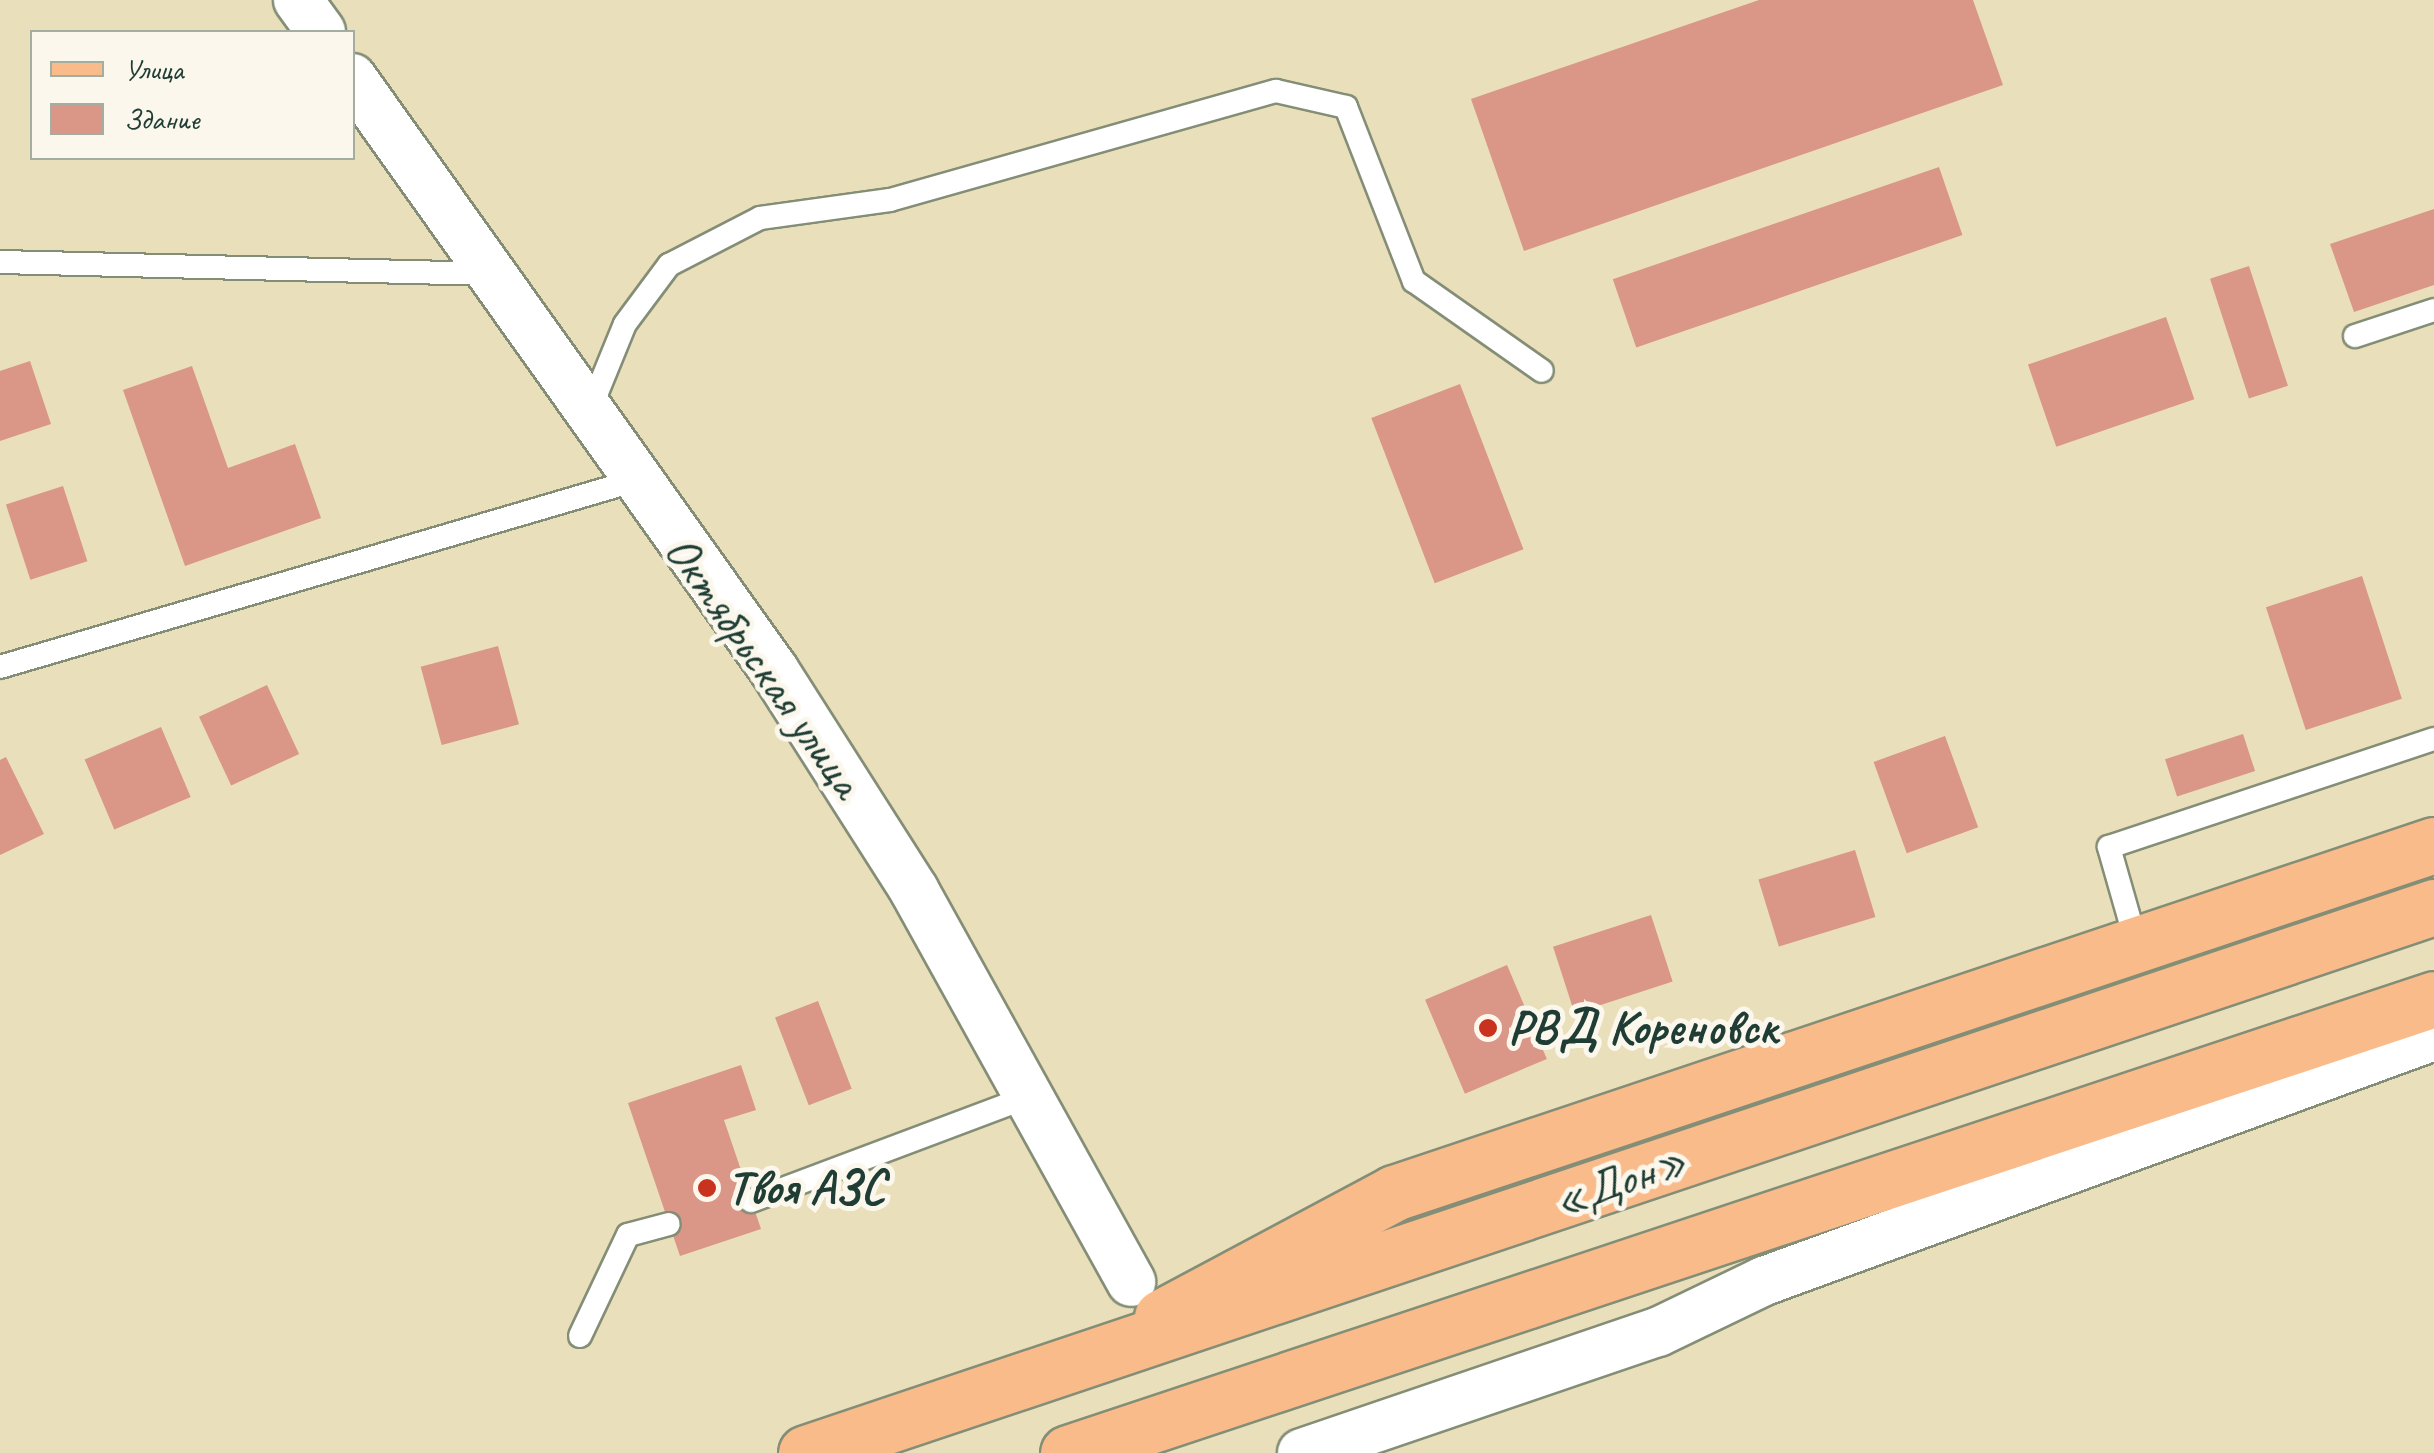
<!DOCTYPE html>
<html>
<head>
<meta charset="utf-8">
<style>
  body { margin:0 }
  #map { position:relative; width:2434px; height:1453px; overflow:hidden; background:#e9dfba; font-family:Caveat,sans-serif }
  div>[style] { position:absolute }
  [style*='--x'] { left:calc(var(--x)*1px); top:calc(var(--y)*1px); width:calc(var(--w)*1px); rotate:calc(var(--a)*1deg) }
  .building>* { inset:0; background:#da9687; transform-origin:0 0 }
  .roads { filter:drop-shadow(2px 0 #848e77) drop-shadow(-2px 0 #848e77) drop-shadow(0 2px #848e77) drop-shadow(0 -2px #848e77) }
  .lane>* { height:22px; margin:-11px; padding:0 11px; transform-origin:11px; border-radius:11px; background:#fff }
  .street>* { height:48px; margin:-24px; padding:0 24px; transform-origin:24px; border-radius:24px; background:#fff }
  .primary>* { height:55px; margin:-27.5px; padding:0 27.5px; transform-origin:27.5px; border-radius:27.5px; background:#fabb8b }
  .highway>* { height:55px; margin:-27.5px; padding:0 27.5px; transform-origin:27.5px; border-radius:27.5px; background:#fabb8b }
  .dots>* { width:28px; height:28px; translate:-50% -50%; box-sizing:border-box; border:5px solid #fbf7ec; border-radius:50% }
  span { translate:-50% -50%; white-space:nowrap; text-align:center; line-height:1.15; -webkit-text-stroke:10px #fbf7ec; paint-order:stroke }
  .street-label { font-size:48px; color:#1f3d34 }
  .poi-label { font-size:48px; color:#1f3d34; font-weight:700 }
  .left { translate:0 -50%; text-align:left }
  .legend { position:absolute; left:30px; top:30px; width:325px; height:130px; box-sizing:border-box; background:#fbf7ec; border:2px solid #a3ada2; margin:0; padding:12px 18px; list-style:none; font-size:30px; color:#1f3d34 }
  .legend li { display:flex; align-items:center; gap:20px; height:50px }
  .legend b { width:50px; border:2px solid #a3ada2 }
</style>
</head>
<body>
<div id="map">
  <div class="building">
    <div style="clip-path:polygon(1759px 0,1973px 0,2003px 85px,1524px 251px,1471px 99px)"></div>
    <div style="left:1939px;top:167px;width:72px;height:345px;rotate:71deg"></div>
    <div style="clip-path:polygon(2434px 209px,2434px 285px,2354px 312px,2330px 244px)"></div>
    <div style="left:2249px;top:266px;width:126px;height:41px;rotate:72deg"></div>
    <div style="left:2166px;top:317px;width:87px;height:146px;rotate:71deg"></div>
    <div style="clip-path:polygon(30px 361px,51px 424px,0 441px,0 371px)"></div>
    <div style="clip-path:polygon(192px 366px,228px 468px,295px 444px,321px 518px,185px 566px,123px 390px)"></div>
    <div style="left:1460px;top:384px;width:177px;height:95px;rotate:69deg"></div>
    <div style="left:63px;top:486px;width:79px;height:60px;rotate:72deg"></div>
    <div style="left:2362px;top:576px;width:129px;height:101px;rotate:72deg"></div>
    <div style="left:498px;top:646px;width:81px;height:80px;rotate:75deg"></div>
    <div style="left:267px;top:685px;width:76px;height:75px;rotate:65deg"></div>
    <div style="left:161px;top:727px;width:76px;height:83px;rotate:67deg"></div>
    <div style="left:2243px;top:734px;width:39px;height:82px;rotate:72deg"></div>
    <div style="left:1945px;top:736px;width:97px;height:76px;rotate:70deg"></div>
    <div style="clip-path:polygon(6px 757px,44px 834px,0 855px,0 760px)"></div>
    <div style="left:1855px;top:850px;width:70px;height:101px;rotate:73deg"></div>
    <div style="left:1651px;top:915px;width:70px;height:103px;rotate:72deg"></div>
    <div style="left:1507px;top:965px;width:102px;height:89px;rotate:67deg"></div>
    <div style="left:818px;top:1001px;width:94px;height:46px;rotate:69deg"></div>
    <div style="clip-path:polygon(741px 1065px,756px 1110px,724px 1120px,761px 1229px,680px 1256px,628px 1103px)"></div>
  </div>
  <div class="roads">
    <div class="lane">
      <div style="--x:0;--y:262;--w:489;--a:1.4"></div>
      <div style="--x:2355;--y:336;--w:83;--a:-18.2"></div>
      <div style="--x:589;--y:412;--w:95;--a:-67.8"></div>
      <div style="--x:625;--y:324;--w:74;--a:-53.3"></div>
      <div style="--x:669;--y:265;--w:102;--a:-27.3"></div>
      <div style="--x:760;--y:218;--w:131;--a:-7.9"></div>
      <div style="--x:890;--y:200;--w:401;--a:-15.8"></div>
      <div style="--x:1276;--y:91;--w:72;--a:12.9"></div>
      <div style="--x:1346;--y:107;--w:187;--a:68.7"></div>
      <div style="--x:1414;--y:281;--w:156;--a:35.1"></div>
      <div style="--x:0;--y:667;--w:660;--a:-16.37"></div>
      <div style="--x:2136;--y:942;--w:99;--a:-105.9"></div>
      <div style="--x:2109;--y:847;--w:342;--a:-18.4"></div>
      <div style="--x:751;--y:1201;--w:296;--a:-20.6"></div>
      <div style="--x:580;--y:1336;--w:112;--a:-64.6"></div>
      <div style="--x:628;--y:1235;--w:42;--a:-15"></div>
    </div>
    <div class="street">
      <div style="--x:298;--y:0;--w:39;--a:54"></div>
      <div style="--x:352;--y:78;--w:727;--a:54.52"></div>
      <div style="--x:774;--y:670;--w:261;--a:57.5"></div>
      <div style="--x:914;--y:890;--w:448;--a:61"></div>
      <div style="--x:1302;--y:1453;--w:376;--a:-18.8"></div>
      <div style="--x:1658;--y:1332;--w:118;--a:-25.7"></div>
      <div style="--x:1764;--y:1281;--w:713;--a:-20.09"></div>
    </div>
    <div class="primary">
      <div style="--x:1162;--y:1317;--w:263;--a:-28.1"></div>
      <div style="--x:1394;--y:1193;--w:1097;--a:-18.5"></div>
    </div>
    <div class="highway">
      <div style="--x:806;--y:1453;--w:1717;--a:-18.54"></div>
      <div style="--x:1068;--y:1453;--w:1439;--a:-18.38"></div>
    </div>
  </div>
  <div class="dots">
    <div style="left:1488px;top:1028px;background:#c8321e"></div>
    <div style="left:707px;top:1188px;background:#c8321e"></div>
  </div>
  <div class="street-label">
    <span style="left:764px;top:666px;rotate:55deg">Октябрьская улица</span>
    <span style="left:1620px;top:1181px;rotate:-19deg">«Дон»</span>
  </div>
  <div class="poi-label">
    <span class="left" style="left:1508px;top:1028px">РВД Кореновск</span>
    <span class="left" style="left:727px;top:1188px">Твоя АЗС</span>
  </div>
  <ul class="legend">
  <li><b style="height:12px;background:#fabb8b"></b>Улица</li>
  <li><b style="height:28px;background:#da9687"></b>Здание</li>
  </ul>
</div>
</body>
</html>
